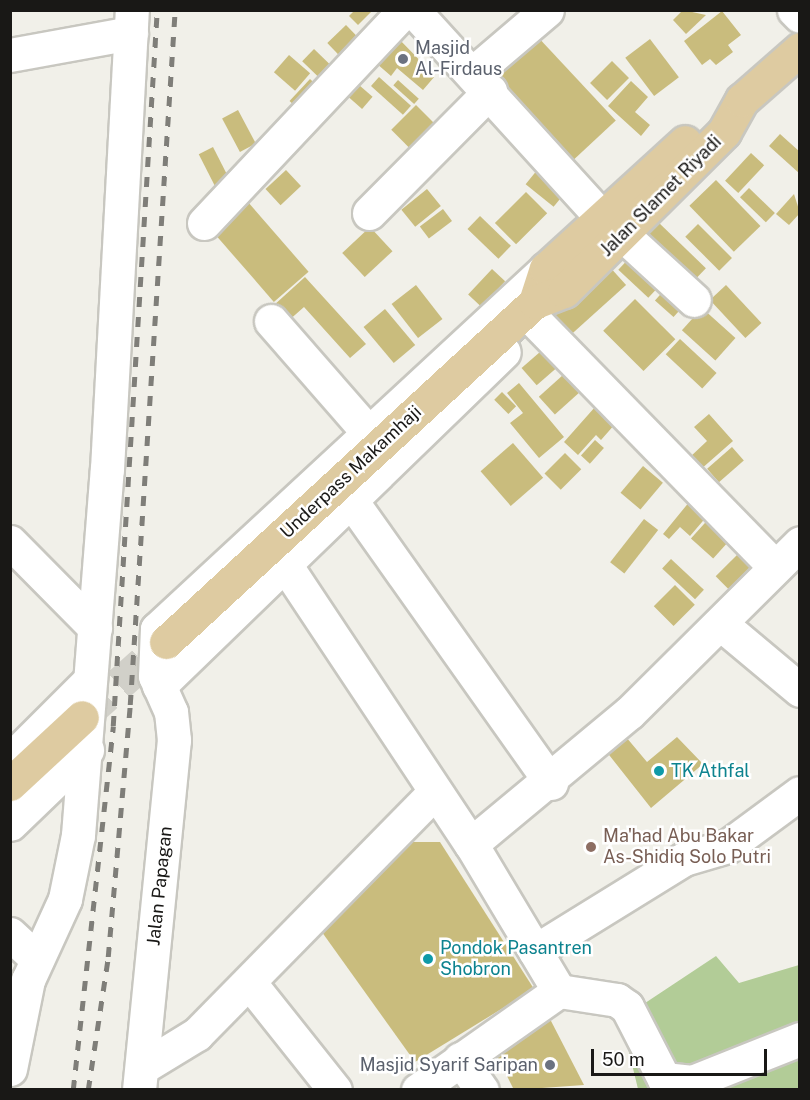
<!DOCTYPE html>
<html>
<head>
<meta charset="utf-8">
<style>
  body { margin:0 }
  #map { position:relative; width:810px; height:1100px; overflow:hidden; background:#f1f0e9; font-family:"Public Sans",sans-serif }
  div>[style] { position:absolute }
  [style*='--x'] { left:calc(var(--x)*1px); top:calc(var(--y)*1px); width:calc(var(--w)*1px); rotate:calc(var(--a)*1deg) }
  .green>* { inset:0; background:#b2cc97 }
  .building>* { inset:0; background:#c9bc7d; transform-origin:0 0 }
  .major-tunnel>* { height:33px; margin-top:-16.5px; transform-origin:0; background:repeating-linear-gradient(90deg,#d1d0c9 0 33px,transparent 0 49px) }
  .roads { filter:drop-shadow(2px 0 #c8c7c0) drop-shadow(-2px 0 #c8c7c0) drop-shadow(0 2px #c8c7c0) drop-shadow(0 -2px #c8c7c0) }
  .minor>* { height:33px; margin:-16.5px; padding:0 16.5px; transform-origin:16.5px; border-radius:16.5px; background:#fff }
  .major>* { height:33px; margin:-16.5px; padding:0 16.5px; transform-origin:16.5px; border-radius:16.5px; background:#decba1 }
  .rail>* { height:4.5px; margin-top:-2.25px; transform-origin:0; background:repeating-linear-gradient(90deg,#7f7e79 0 10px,transparent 0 20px) }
  .dots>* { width:16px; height:16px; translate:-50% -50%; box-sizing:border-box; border:3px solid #fff; border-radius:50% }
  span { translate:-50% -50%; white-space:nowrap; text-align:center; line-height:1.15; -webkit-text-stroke:5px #fff; paint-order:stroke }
  .worship-label { font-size:18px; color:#5b616d }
  .left { translate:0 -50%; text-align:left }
  .right { translate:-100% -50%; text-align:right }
  .street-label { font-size:18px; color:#191816 }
  .culture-label { font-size:18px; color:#0d838f }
  .education-label { font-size:18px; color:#785e54 }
  .frame { position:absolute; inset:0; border:12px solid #191816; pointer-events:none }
  .scale { position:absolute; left:591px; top:1049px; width:176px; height:27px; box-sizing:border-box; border:3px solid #191816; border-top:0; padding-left:8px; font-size:18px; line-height:21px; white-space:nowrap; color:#191816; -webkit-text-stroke:4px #fff; paint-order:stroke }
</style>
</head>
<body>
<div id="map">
  <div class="green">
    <div style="clip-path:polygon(716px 956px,739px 983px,799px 965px,799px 1089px,638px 1089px,621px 1019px)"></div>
  </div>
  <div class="building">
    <div style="clip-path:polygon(355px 10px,373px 10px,358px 25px,349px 16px)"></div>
    <div style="clip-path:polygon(683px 10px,706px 15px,686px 34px,673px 20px)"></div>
    <div style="clip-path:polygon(722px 11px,741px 35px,728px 45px,733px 52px,716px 65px,710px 59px,702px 65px,684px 41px)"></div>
    <div style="left:346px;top:25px;width:30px;height:26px;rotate:46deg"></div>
    <div style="left:536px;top:35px;width:117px;height:58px;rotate:47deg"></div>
    <div style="clip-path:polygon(398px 38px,435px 76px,423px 90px,397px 68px,391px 76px,376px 63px)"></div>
    <div style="left:650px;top:39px;width:48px;height:31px;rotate:53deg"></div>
    <div style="left:314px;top:49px;width:37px;height:17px;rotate:44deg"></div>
    <div style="left:289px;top:55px;width:28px;height:23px;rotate:41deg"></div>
    <div style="left:612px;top:61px;width:24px;height:31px;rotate:45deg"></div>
    <div style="left:379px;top:77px;width:43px;height:12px;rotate:42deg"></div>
    <div style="left:310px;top:79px;width:16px;height:30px;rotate:43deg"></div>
    <div style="left:398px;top:80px;width:28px;height:7px;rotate:42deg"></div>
    <div style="clip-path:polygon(631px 81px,648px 97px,635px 112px,650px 125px,641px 136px,608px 106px)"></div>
    <div style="left:359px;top:85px;width:18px;height:16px;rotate:41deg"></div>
    <div style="left:416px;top:105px;width:30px;height:35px;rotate:45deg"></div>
    <div style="left:238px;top:110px;width:38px;height:18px;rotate:62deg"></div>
    <div style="clip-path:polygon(780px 134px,800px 152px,800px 174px,769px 146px)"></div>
    <div style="left:213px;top:147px;width:37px;height:16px;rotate:63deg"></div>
    <div style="left:751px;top:153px;width:18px;height:38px;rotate:43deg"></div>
    <div style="left:542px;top:164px;width:36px;height:26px;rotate:39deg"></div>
    <div style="left:286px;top:170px;width:22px;height:28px;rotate:47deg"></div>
    <div style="left:716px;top:180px;width:64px;height:37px;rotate:46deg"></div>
    <div style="left:749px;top:188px;width:36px;height:13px;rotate:44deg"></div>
    <div style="left:427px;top:189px;width:22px;height:33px;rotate:51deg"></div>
    <div style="left:526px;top:192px;width:30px;height:44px;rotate:45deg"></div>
    <div style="left:241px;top:194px;width:103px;height:46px;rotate:49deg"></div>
    <div style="clip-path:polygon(794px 194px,800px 213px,789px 225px,776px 214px)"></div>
    <div style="left:443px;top:209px;width:15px;height:29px;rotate:53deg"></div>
    <div style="left:480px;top:216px;width:43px;height:18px;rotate:44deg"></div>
    <div style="left:657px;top:221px;width:68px;height:27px;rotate:44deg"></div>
    <div style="left:698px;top:224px;width:48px;height:18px;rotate:45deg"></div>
    <div style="left:370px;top:227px;width:33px;height:38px;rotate:47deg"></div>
    <div style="left:634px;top:253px;width:41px;height:23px;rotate:43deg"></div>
    <div style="left:608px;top:265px;width:27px;height:78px;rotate:48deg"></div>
    <div style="left:492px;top:269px;width:18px;height:35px;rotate:43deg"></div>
    <div style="clip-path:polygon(305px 277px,366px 344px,350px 358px,304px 307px,287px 322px,273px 306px)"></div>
    <div style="left:416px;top:285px;width:43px;height:31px;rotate:52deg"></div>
    <div style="left:726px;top:285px;width:52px;height:22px;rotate:47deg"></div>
    <div style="left:667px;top:287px;width:25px;height:18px;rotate:42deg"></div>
    <div style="left:635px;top:299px;width:57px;height:45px;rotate:45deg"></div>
    <div style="left:702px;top:308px;width:45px;height:30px;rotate:42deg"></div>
    <div style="left:385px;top:309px;width:47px;height:28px;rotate:50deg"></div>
    <div style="left:680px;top:339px;width:50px;height:21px;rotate:43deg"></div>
    <div style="left:548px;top:345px;width:23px;height:35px;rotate:49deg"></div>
    <div style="left:573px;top:366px;width:24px;height:46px;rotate:48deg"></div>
    <div style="clip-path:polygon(519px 383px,564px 437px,539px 458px,510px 423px,523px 413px,507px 393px)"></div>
    <div style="left:502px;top:392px;width:20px;height:11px;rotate:45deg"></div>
    <div style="clip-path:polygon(603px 398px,623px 415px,601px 440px,596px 435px,578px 455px,564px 442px)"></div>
    <div style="clip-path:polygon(709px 414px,733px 441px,700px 470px,689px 458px,707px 441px,694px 427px)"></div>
    <div style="left:595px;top:440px;width:12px;height:21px;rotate:42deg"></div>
    <div style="left:513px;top:443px;width:46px;height:43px;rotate:49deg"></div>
    <div style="left:732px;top:447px;width:18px;height:33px;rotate:49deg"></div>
    <div style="left:565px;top:453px;width:23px;height:29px;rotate:45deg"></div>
    <div style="left:643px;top:466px;width:26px;height:35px;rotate:40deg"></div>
    <div style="clip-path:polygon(690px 501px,708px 515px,690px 536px,680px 527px,669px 539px,663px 534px)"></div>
    <div style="left:713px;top:514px;width:30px;height:33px;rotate:42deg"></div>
    <div style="left:644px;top:519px;width:18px;height:55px;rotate:38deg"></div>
    <div style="left:739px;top:553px;width:18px;height:33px;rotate:45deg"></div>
    <div style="left:671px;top:559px;width:45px;height:13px;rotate:43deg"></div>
    <div style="left:675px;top:585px;width:28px;height:30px;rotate:45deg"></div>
    <div style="clip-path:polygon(621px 731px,647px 762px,677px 737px,703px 764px,651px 808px,602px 746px)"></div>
    <div style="clip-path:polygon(409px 842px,440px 842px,534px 989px,415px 1062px,319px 928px)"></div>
    <div style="clip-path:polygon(550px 1019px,584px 1085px,514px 1090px,493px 1048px)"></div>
  </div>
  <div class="major-tunnel">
    <div style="--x:82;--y:717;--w:113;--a:-41.8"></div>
  </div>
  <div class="roads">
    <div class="minor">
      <div style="--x:413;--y:10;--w:282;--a:47.7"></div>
      <div style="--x:794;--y:10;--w:8;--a:45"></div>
      <div style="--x:10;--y:55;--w:123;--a:-10.3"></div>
      <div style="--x:473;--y:73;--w:97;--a:-40.4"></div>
      <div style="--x:369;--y:213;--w:172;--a:-45.2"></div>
      <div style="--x:204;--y:223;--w:293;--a:-46.7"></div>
      <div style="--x:623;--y:235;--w:96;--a:42.5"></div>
      <div style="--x:271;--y:321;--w:146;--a:48.9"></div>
      <div style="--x:536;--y:322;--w:341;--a:45.7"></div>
      <div style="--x:350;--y:499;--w:348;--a:54.7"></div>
      <div style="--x:10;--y:542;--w:121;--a:45.3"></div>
      <div style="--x:284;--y:563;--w:338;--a:56.4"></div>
      <div style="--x:471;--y:844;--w:205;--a:-39.7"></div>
      <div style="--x:629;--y:713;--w:241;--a:-44.8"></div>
      <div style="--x:721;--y:624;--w:103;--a:39.9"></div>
      <div style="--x:159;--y:686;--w:480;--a:-44.1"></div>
      <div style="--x:10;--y:760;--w:113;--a:-45"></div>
      <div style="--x:10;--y:824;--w:107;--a:-43.9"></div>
      <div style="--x:471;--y:844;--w:171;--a:59.1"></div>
      <div style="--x:559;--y:991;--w:59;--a:8.8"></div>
      <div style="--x:617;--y:1000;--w:12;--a:35"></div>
      <div style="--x:627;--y:1007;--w:81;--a:62.8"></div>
      <div style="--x:664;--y:1079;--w:28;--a:6"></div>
      <div style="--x:692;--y:1082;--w:116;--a:-21.7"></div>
      <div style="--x:10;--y:934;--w:37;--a:43"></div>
      <div style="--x:535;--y:951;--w:175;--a:-31.7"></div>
      <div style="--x:684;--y:859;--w:46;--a:-16.5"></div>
      <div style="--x:728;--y:846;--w:89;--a:-36.4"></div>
      <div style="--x:249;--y:982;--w:138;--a:51.5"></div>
      <div style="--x:460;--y:1059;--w:38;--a:55"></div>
      <div style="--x:143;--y:1067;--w:63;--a:-31.4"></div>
      <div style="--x:197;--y:1034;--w:339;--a:-45.5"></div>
      <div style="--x:10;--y:1069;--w:91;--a:-78.6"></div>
      <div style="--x:28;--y:980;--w:89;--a:-65.4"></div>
      <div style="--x:65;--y:899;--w:65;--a:-78.5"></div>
      <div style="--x:78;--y:835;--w:367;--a:-85.5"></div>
      <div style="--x:107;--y:469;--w:460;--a:-86.9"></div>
      <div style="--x:139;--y:1090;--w:352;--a:-84.3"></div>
      <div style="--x:174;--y:740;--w:28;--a:-96"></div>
      <div style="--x:171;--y:712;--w:39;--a:-114"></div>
      <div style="--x:155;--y:676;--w:47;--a:-87.6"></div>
      <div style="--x:157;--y:629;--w:530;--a:-42.78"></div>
      <div style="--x:418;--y:1090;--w:172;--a:-35.1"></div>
    </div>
    <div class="major">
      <div style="--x:535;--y:302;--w:35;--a:-72"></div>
      <div style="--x:546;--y:269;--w:188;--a:-42.4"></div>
      <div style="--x:166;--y:642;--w:502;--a:-42.66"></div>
      <div style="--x:535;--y:302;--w:31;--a:-21"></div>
      <div style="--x:564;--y:291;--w:226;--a:-44.8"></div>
      <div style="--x:724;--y:132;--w:37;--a:-61"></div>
      <div style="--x:742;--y:100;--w:77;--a:-41.3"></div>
      <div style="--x:10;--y:784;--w:98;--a:-42.9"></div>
    </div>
  </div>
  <div class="rail">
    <div style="--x:73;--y:1090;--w:366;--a:-83.7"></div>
    <div style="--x:113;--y:726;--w:717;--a:-86.48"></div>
    <div style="--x:88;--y:1090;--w:134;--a:-81.4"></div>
    <div style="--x:108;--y:957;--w:253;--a:-85"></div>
    <div style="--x:130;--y:705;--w:696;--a:-86.3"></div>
  </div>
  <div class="dots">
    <div style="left:403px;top:59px;background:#6b7280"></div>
    <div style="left:659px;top:771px;background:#0f9aa8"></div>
    <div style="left:591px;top:847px;background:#8d6e63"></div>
    <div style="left:428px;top:959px;background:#0f9aa8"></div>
    <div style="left:550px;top:1065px;background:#6b7280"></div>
  </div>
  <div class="worship-label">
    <span class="left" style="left:415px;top:59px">Masjid<br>Al-Firdaus</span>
    <span class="right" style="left:538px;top:1065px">Masjid Syarif Saripan</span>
  </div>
  <div class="street-label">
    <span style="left:661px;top:196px;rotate:-45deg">Jalan Slamet Riyadi</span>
    <span style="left:351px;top:472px;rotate:-43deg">Underpass Makamhaji</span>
    <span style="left:160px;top:886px;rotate:-84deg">Jalan Papagan</span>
  </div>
  <div class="culture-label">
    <span class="left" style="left:671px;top:771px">TK Athfal</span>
    <span class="left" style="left:440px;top:959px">Pondok Pasantren<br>Shobron</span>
  </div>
  <div class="education-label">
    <span class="left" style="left:603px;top:847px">Ma'had Abu Bakar<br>As-Shidiq Solo Putri</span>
  </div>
  <div class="frame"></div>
  <div class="scale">50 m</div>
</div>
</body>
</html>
